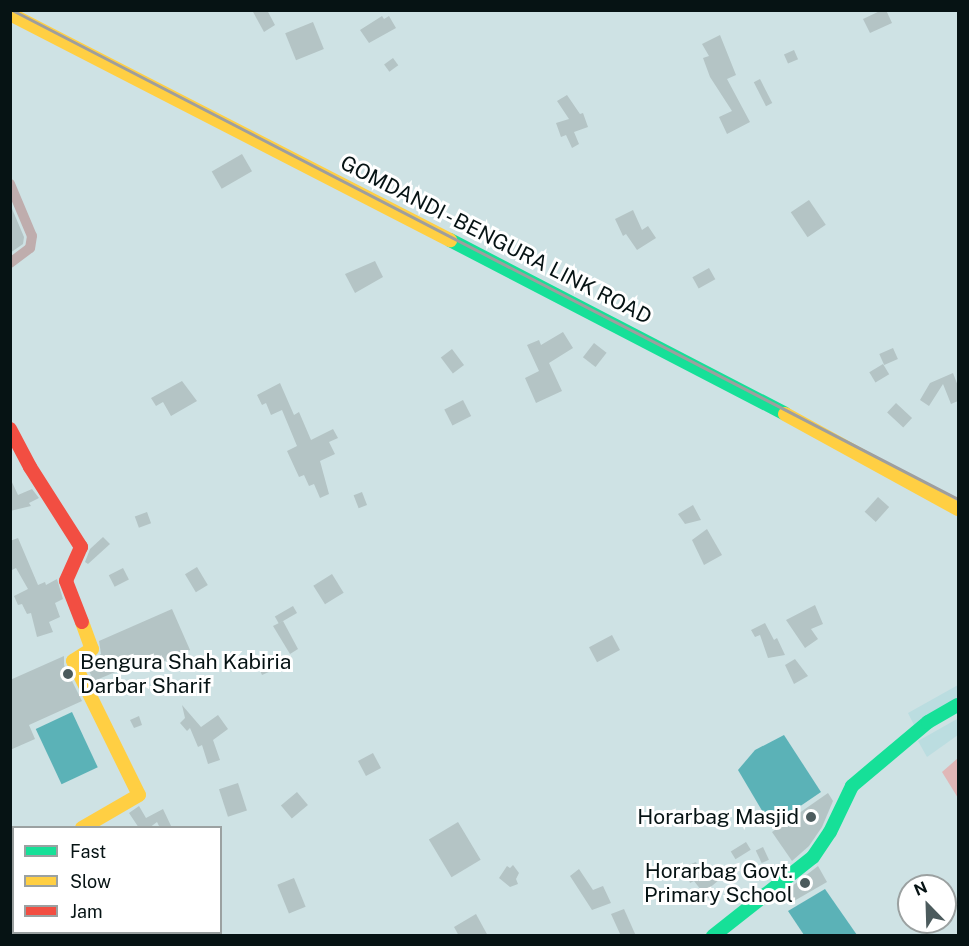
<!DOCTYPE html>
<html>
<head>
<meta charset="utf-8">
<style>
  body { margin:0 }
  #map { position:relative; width:969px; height:946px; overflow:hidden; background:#cee2e4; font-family:"Public Sans",sans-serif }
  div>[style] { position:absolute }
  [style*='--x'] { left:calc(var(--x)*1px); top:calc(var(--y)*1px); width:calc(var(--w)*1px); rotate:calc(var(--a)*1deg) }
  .built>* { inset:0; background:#bbdde0 }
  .green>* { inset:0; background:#e0b7b7 }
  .water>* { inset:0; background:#5bb2b7; transform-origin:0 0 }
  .building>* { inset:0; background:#b4c4c5; transform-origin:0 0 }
  .street>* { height:10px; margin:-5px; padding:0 5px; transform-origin:5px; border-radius:5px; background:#bfadad }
  .fast>* { height:14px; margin:-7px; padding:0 7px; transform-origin:7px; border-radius:7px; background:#16e098 }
  .slow>* { height:14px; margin:-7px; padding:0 7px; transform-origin:7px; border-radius:7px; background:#ffcf43 }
  .jam>* { height:14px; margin:-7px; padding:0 7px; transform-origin:7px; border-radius:7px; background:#f24e42 }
  .rail>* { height:3px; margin:-1.5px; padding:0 1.5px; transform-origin:1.5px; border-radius:1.5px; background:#9e9e9e }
  .dots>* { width:16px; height:16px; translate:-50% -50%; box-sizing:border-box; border:3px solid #fff; border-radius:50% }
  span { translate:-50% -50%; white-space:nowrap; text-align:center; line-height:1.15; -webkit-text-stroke:6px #fff; paint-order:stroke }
  .street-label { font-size:21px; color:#061314 }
  .poi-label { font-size:21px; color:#061314 }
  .left { translate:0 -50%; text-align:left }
  .right { translate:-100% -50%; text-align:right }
  .frame { position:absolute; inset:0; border:12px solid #061314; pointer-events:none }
  .legend { position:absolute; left:12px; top:826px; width:210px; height:108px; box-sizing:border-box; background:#fff; border:2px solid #9ba1a1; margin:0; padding:8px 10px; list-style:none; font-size:18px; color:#061314 }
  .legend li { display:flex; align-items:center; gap:12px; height:30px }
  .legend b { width:30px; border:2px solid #9ba1a1 }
  .north { position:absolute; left:897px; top:874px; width:60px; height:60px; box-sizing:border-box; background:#fff; border:2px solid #9ba1a1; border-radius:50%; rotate:337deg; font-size:16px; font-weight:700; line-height:24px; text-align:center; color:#061314 }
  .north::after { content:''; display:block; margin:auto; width:21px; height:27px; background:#4c5b5d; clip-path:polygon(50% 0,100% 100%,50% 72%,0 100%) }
</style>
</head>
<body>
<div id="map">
  <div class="built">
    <div style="clip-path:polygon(958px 685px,958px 701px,915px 727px,908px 713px)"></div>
    <div style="clip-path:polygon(957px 719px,958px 735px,927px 757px,918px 741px)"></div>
  </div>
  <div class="green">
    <div style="clip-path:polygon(958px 758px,958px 798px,942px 772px)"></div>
  </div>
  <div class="water">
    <div style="left:72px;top:712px;width:61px;height:40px;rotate:65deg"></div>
    <div style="clip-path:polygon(784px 735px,821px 792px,771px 826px,738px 770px,755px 750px)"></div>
    <div style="clip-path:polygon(825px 889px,857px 935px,804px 935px,788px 911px)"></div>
  </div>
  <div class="building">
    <div style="clip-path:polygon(252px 10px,267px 10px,275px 25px,264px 32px)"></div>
    <div style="clip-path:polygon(882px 10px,886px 10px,892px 23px,870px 33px,863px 19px)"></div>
    <div style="clip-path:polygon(382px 16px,384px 19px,389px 16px,396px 28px,369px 43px,360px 30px)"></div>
    <div style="left:313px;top:22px;width:29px;height:30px;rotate:68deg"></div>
    <div style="clip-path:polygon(720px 35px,736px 75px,727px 79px,750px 122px,727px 134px,719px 117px,732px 111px,710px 77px,703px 58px,709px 56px,702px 44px)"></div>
    <div style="left:794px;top:50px;width:10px;height:11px;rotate:66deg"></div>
    <div style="left:393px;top:58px;width:9px;height:11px;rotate:54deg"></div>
    <div style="left:760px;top:79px;width:27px;height:7px;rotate:63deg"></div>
    <div style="clip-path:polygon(567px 95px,580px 114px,583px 113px,588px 127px,574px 132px,579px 144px,572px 148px,566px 135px,561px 137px,556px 123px,569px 119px,557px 101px)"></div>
    <div style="left:242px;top:154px;width:20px;height:35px;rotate:60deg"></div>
    <div style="left:809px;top:200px;width:30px;height:22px;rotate:56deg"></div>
    <div style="clip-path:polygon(10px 204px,24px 237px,23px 244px,10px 253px)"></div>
    <div style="clip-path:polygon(633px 210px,642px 230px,648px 226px,656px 238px,637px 250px,626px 234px,623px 236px,615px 219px)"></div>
    <div style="clip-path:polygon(375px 261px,383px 277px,355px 293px,345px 274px)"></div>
    <div style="left:709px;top:268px;width:13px;height:19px;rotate:61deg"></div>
    <div style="clip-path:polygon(563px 332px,573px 348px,549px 363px,562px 391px,536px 403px,525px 378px,539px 371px,527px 345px,539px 340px,541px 345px)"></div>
    <div style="left:594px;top:343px;width:16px;height:18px;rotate:38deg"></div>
    <div style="left:893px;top:348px;width:12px;height:15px;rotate:66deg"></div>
    <div style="left:452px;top:349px;width:20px;height:14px;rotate:53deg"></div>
    <div style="left:883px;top:364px;width:12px;height:16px;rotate:59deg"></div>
    <div style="clip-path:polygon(953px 373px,958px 386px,958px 401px,951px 404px,943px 384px,929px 406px,920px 400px,930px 383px)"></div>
    <div style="clip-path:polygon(182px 381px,197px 401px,171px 416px,163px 402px,156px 406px,151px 398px)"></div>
    <div style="clip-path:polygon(280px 383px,294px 415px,299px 412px,311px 440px,333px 429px,338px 438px,329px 442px,335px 454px,320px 461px,329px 494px,320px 498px,314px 484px,309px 486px,304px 475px,299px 477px,287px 451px,297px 446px,282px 410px,271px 415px,266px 403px,262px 405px,257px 395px)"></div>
    <div style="left:463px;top:400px;width:18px;height:21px;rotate:63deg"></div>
    <div style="left:896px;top:403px;width:22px;height:13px;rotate:43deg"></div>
    <div style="clip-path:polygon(10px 478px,18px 495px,32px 489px,39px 498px,29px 503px,31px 506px,10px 511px)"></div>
    <div style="left:362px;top:492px;width:14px;height:9px;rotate:69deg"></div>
    <div style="left:878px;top:497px;width:15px;height:20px;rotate:42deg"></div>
    <div style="clip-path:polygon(693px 505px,701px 520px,685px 524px,678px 514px)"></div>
    <div style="left:147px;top:512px;width:12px;height:13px;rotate:70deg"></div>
    <div style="clip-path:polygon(707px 529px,722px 555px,704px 565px,692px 540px)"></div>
    <div style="clip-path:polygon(103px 537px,110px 544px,88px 564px,85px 562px,90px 549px)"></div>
    <div style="clip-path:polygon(18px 538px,38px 585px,45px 582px,46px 585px,57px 579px,63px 599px,55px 603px,60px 617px,49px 622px,53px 632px,37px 637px,31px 613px,27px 614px,22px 604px,18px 605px,14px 596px,28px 589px,16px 568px,10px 571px,10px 541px)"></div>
    <div style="left:197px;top:567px;width:21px;height:14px;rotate:59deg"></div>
    <div style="left:123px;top:568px;width:13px;height:16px;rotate:63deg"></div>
    <div style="left:332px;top:574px;width:22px;height:22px;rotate:58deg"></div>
    <div style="clip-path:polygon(815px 605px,823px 624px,811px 629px,818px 639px,805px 648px,786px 620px)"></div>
    <div style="left:293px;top:606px;width:8px;height:21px;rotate:60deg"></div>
    <div style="clip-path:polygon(172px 609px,190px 650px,149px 668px,146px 659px,94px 681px,86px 665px,101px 654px,99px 641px)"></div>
    <div style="clip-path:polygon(283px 621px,298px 649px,290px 654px,273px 626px)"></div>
    <div style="clip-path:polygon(765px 623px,774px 640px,777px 638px,785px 655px,768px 658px,760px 635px,755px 637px,751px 630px)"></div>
    <div style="left:612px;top:635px;width:17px;height:26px;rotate:62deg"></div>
    <div style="clip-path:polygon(64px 656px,64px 665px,82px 701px,29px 725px,35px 739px,10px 750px,10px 680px)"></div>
    <div style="clip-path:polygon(262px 656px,271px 671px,262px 675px,255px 659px)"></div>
    <div style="clip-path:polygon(795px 659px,808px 676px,794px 684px,785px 665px)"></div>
    <div style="clip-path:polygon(182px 705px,201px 727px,218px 715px,228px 729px,213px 740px,220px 760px,208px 764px,202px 745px,198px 747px,190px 728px,187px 731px,180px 723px,185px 718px)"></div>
    <div style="clip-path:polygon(139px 716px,142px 725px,134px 728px,130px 720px)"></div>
    <div style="left:373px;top:753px;width:17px;height:17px;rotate:62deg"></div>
    <div style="left:238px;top:783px;width:29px;height:20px;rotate:72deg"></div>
    <div style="left:297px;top:792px;width:17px;height:21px;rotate:50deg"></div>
    <div style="clip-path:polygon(828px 793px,833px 801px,822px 827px,809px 846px,792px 861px,772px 832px)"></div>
    <div style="clip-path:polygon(139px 806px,146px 818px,163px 809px,172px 828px,160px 828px,157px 822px,149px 828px,139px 828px,129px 813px)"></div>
    <div style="left:458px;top:822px;width:44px;height:34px;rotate:59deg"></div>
    <div style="left:746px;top:842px;width:9px;height:18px;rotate:58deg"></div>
    <div style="left:763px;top:847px;width:14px;height:8px;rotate:65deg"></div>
    <div style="clip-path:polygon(696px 862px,703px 880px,714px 873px,719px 880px,707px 890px,710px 898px,708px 899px,694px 881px,690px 883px,684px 867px)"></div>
    <div style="clip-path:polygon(513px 865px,519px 873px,516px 879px,518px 884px,510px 887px,499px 878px,507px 866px,510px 868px)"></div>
    <div style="clip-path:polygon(818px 866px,827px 882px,794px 901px,787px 890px)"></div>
    <div style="clip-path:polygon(579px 869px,593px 890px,603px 886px,611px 903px,592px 910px,570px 876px)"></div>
    <div style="left:294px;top:878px;width:31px;height:18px;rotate:68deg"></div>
    <div style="clip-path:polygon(624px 909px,636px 936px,621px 936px,611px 914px)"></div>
    <div style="clip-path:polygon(476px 914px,488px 936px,459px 936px,454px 927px)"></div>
  </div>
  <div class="street">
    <div style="--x:10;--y:184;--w:56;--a:67.1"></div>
    <div style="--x:32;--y:236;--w:12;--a:99"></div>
    <div style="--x:30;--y:248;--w:25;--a:143"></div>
    <div style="--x:10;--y:863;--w:4;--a:-27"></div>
  </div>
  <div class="fast">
    <div style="--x:450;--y:240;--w:377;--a:27.4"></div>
    <div style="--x:713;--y:936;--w:127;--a:-38.3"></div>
    <div style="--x:813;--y:857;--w:30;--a:-56"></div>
    <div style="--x:830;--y:832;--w:51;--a:-64.4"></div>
    <div style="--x:852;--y:786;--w:99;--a:-40.1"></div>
    <div style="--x:928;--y:722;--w:34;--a:-30"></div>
  </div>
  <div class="slow">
    <div style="--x:10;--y:14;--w:495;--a:27.2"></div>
    <div style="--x:785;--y:414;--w:197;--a:28.8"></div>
    <div style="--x:82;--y:622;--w:29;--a:70"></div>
    <div style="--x:92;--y:649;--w:22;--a:148"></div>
    <div style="--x:73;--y:661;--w:149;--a:63.8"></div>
    <div style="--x:139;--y:795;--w:66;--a:149.9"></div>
  </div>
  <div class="jam">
    <div style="--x:10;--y:429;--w:43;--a:62.2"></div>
    <div style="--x:30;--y:467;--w:95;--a:57.5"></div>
    <div style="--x:81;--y:547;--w:37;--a:114"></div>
    <div style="--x:66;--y:581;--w:44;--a:68.7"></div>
  </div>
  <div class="rail">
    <div style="--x:12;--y:10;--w:1065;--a:27.34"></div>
  </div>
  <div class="dots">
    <div style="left:68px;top:674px;background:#4c5b5d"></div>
    <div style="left:811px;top:817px;background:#4c5b5d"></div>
    <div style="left:805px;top:883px;background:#4c5b5d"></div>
  </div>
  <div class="street-label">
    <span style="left:496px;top:240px;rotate:27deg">GOMDANDI - BENGURA LINK ROAD</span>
  </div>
  <div class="poi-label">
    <span class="left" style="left:80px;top:674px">Bengura Shah Kabiria<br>Darbar Sharif</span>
    <span class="right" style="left:799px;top:817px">Horarbag Masjid</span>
    <span class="right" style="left:793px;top:883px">Horarbag Govt.<br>Primary School</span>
  </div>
  <div class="frame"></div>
  <ul class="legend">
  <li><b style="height:8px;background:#16e098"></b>Fast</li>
  <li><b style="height:8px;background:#ffcf43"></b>Slow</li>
  <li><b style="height:8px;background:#f24e42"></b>Jam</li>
  </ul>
  <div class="north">N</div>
</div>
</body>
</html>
